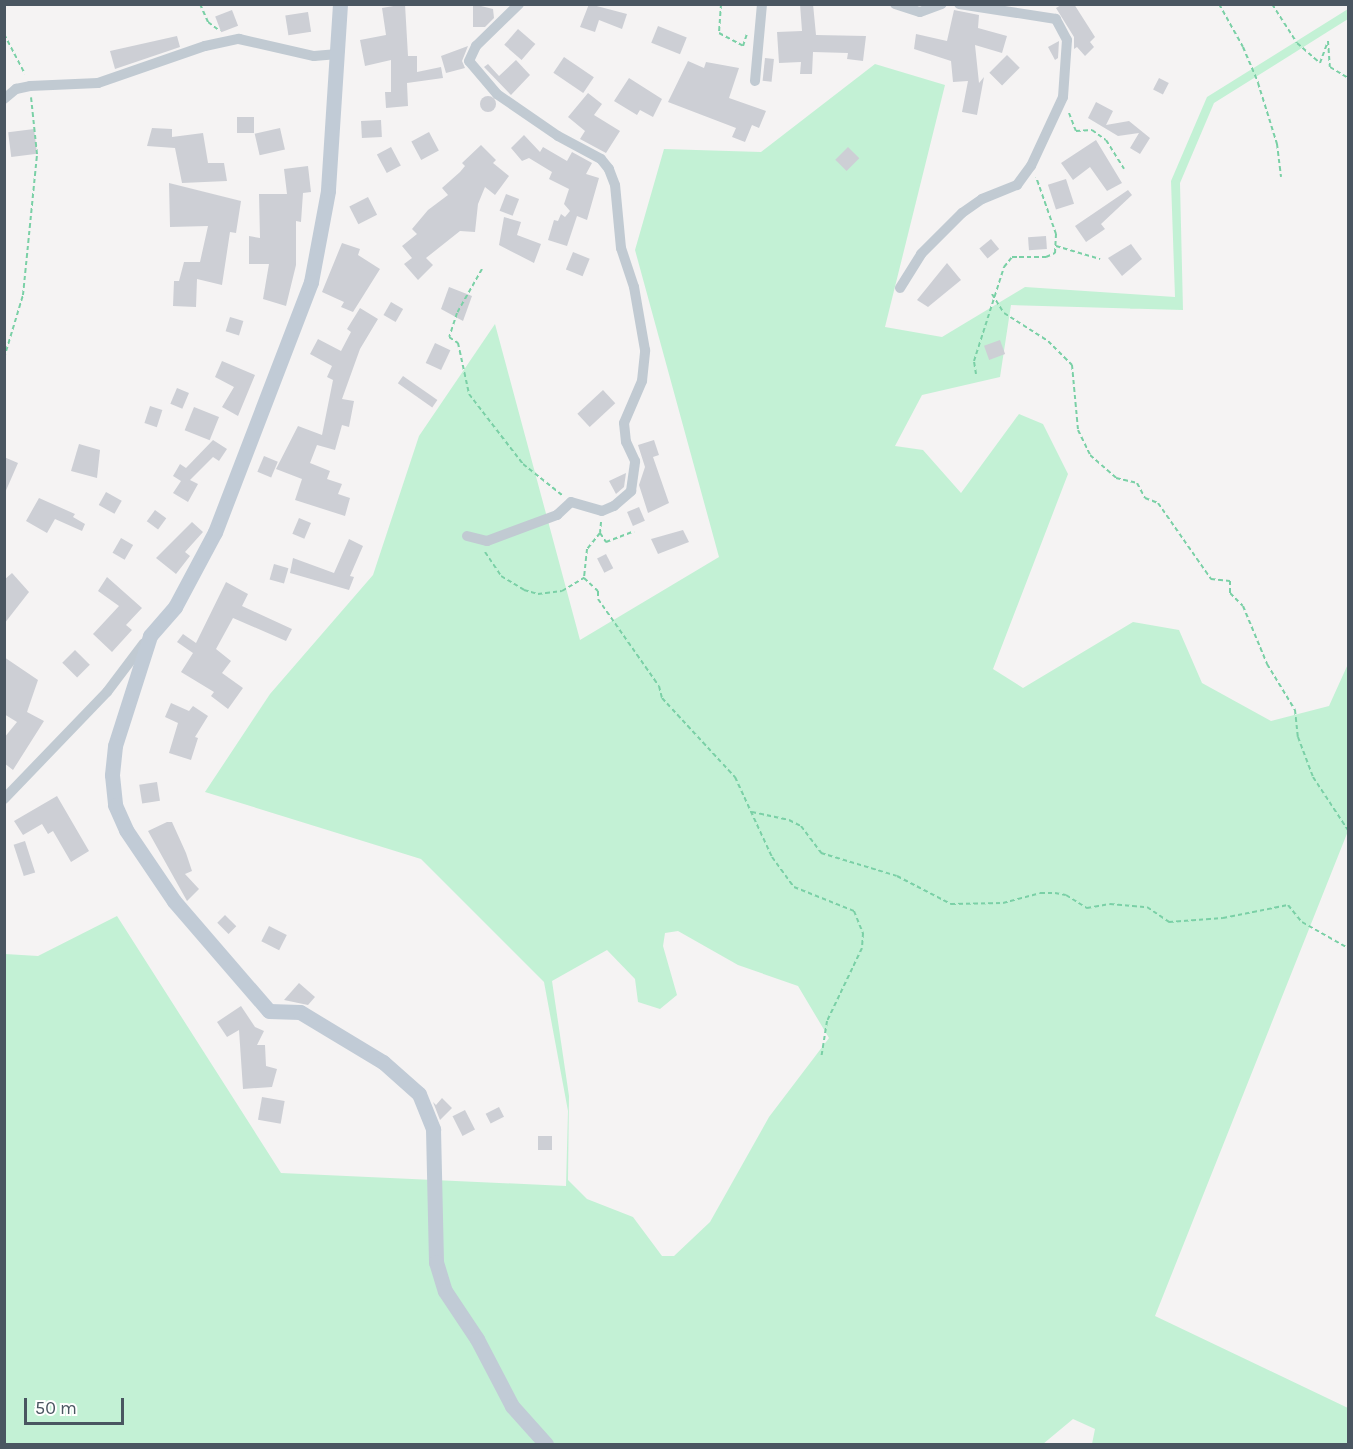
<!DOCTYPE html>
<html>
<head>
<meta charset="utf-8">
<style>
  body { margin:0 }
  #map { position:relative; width:1353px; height:1449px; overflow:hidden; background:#f5f3f3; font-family:Karla,sans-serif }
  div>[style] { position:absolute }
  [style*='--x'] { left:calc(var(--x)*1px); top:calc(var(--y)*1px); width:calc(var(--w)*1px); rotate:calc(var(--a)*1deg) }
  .green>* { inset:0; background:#c3f1d5 }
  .building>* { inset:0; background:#cdcfd5; transform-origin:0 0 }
  .round { border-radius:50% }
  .path>* { height:2px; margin-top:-1px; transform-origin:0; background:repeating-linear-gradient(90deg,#7ad0a6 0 4.5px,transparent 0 7.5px) }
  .street>* { height:10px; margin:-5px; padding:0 5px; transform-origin:5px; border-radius:5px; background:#c1cad2 }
  .secondary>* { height:15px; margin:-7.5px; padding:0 7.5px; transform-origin:7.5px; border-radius:7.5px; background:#c1cbd6 }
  span { translate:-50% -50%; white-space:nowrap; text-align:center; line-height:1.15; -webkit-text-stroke:5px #fff; paint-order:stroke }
  .frame { position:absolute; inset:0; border:6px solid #4a5661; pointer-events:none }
  .scale { position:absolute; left:24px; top:1398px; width:100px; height:27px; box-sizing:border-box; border:3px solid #4a5661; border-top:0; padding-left:8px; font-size:18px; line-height:21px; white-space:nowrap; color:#4a5661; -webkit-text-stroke:4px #fff; paint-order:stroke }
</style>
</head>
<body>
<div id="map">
  <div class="green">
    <div style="clip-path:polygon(evenodd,1348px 9px,1348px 19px,1214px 103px,1180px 183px,1183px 310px,1011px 305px,1000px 377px,922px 395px,895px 446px,923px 450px,961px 493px,1019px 414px,1043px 424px,1068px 474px,993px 669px,1023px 688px,1133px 622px,1179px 630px,1202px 683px,1271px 721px,1329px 706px,1348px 664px,1348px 831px,1155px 1316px,1348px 1408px,1348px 1444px,1092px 1444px,1095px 1429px,1073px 1419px,1043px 1444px,5px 1444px,5px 954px,38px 956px,117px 916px,281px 1173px,566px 1186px,568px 1111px,544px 982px,421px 859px,205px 792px,270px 694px,373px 575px,419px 436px,495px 324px,580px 640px,719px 557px,635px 250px,664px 149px,761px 152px,875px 64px,945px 85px,885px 327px,942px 337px,1025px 287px,1175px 297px,1171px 181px,1207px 97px,1348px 9px,678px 931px,738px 965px,798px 986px,829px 1038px,769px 1117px,710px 1222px,674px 1256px,662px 1256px,633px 1217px,587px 1199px,568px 1180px,569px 1096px,552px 981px,607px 950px,635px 979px,638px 1002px,660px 1009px,677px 995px,663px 946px,665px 933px,678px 931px)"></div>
  </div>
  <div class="building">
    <div style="clip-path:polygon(405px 4px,408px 56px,417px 56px,417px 72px,441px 67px,443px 78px,407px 83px,408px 106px,386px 108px,385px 92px,391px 92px,391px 60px,365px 66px,360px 40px,386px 35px,382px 8px)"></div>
    <div style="clip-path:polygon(473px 4px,493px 9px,494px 18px,485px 27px,473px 27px)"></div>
    <div style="clip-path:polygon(589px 4px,627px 14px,622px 29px,599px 20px,595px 32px,580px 27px)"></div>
    <div style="clip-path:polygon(800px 4px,813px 4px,816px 35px,866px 36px,863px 61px,847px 59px,848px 53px,813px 52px,812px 74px,800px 74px,801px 62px,779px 63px,777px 32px,802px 31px)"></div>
    <div style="clip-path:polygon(1063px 4px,1074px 4px,1095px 37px,1090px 42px,1094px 47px,1085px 56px,1077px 47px,1074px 49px,1074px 37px,1056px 8px)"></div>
    <div style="left:232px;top:10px;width:17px;height:18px;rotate:69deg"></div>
    <div style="clip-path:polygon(954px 10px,979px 15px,978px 28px,1007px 36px,1002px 53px,975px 45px,979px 83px,984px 77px,977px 115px,962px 112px,968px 81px,953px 82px,951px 61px,914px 49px,916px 34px,947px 41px)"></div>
    <div style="left:308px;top:12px;width:20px;height:23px;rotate:81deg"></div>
    <div style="left:658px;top:26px;width:31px;height:18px;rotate:22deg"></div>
    <div style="left:518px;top:29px;width:23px;height:21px;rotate:41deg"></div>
    <div style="clip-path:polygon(177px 36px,180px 47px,115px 69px,110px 51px)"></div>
    <div style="clip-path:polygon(1059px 41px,1058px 58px,1055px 60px,1048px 47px)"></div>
    <div style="clip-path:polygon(468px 46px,462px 61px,465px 68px,446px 73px,441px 56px)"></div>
    <div style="left:1007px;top:55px;width:18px;height:25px;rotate:45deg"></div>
    <div style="left:564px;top:57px;width:36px;height:19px;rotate:34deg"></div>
    <div style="left:765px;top:58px;width:9px;height:23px;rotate:6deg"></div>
    <div style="clip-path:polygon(516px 60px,530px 75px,511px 95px,484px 67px,488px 64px,499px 76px)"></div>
    <div style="clip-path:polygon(688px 61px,704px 68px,706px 62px,739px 68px,729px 98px,766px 111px,759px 128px,752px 125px,745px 142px,732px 137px,736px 128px,668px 102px)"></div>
    <div style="clip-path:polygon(629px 78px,662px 99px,653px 117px,640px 110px,637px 115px,614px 101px)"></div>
    <div style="left:1159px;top:78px;width:11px;height:13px;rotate:27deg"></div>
    <div style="clip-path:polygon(588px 93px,602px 104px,594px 115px,620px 131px,606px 153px,580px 139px,585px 131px,568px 117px)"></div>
    <div class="round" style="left:480px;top:96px;width:16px;height:16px"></div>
    <div style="clip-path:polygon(1096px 102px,1113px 111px,1106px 125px,1129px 121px,1150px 138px,1140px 154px,1130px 148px,1139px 133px,1118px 136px,1088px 118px)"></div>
    <div style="left:237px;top:117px;width:17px;height:16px"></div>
    <div style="left:381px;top:120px;width:17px;height:20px;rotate:87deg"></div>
    <div style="clip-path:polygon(152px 128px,172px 129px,172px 137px,203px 133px,208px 163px,224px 163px,227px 181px,182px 183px,175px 148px,147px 146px)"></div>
    <div style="left:280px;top:128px;width:22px;height:26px;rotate:77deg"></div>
    <div style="left:34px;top:129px;width:25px;height:26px;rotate:83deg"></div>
    <div style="left:429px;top:132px;width:21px;height:20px;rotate:62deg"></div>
    <div style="clip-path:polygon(524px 135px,540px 152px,543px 147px,567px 161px,572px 152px,592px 163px,586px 174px,599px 178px,587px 220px,577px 216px,567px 246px,548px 240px,554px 220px,558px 221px,561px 214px,565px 217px,570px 211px,564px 204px,569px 189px,549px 179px,552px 172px,529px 158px,522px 161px,511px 148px)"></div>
    <div style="clip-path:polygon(1096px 140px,1122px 183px,1107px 191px,1090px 167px,1073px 180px,1061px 163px)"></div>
    <div style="clip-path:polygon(481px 145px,496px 160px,493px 163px,509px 176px,495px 195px,485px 187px,478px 204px,475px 232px,460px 231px,426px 258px,433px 265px,418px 280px,404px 264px,412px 258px,402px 246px,417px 234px,412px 229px,428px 210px,448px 195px,442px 188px,460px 172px,465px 166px,462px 163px)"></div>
    <div style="left:391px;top:147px;width:21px;height:16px;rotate:62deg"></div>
    <div style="left:848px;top:147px;width:16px;height:18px;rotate:45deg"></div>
    <div style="clip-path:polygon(308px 166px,311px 192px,303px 193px,301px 222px,296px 221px,296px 265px,286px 306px,263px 299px,269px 264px,249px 264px,249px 236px,260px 238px,259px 194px,287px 194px,284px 169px)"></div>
    <div style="left:1066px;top:179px;width:26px;height:19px;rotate:72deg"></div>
    <div style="clip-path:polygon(169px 183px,241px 201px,236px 233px,230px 232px,222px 285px,197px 279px,196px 307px,173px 306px,174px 281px,179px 281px,184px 262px,200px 262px,208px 226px,170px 227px)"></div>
    <div style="clip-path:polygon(1128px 190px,1132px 195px,1101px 224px,1105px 229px,1086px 242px,1075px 226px)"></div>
    <div style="left:506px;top:194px;width:14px;height:18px;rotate:21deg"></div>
    <div style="left:368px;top:197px;width:20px;height:21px;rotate:63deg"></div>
    <div style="clip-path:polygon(504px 217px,521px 222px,517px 235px,541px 244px,534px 263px,499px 245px)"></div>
    <div style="left:1046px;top:236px;width:13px;height:18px;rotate:86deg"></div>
    <div style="left:991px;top:239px;width:13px;height:15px;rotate:51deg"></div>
    <div style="clip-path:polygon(342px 243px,360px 249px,358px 255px,380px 269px,353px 312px,341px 307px,344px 302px,322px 292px)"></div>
    <div style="clip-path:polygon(1131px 244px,1142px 259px,1122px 276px,1108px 258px)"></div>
    <div style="left:573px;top:252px;width:18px;height:19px;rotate:22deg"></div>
    <div style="clip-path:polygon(947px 263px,961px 280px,928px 307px,917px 300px)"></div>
    <div style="clip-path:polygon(449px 287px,472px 296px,463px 321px,441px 309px)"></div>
    <div style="left:391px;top:302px;width:14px;height:15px;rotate:30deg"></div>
    <div style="clip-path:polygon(360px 308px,378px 319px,360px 349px,342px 399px,354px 401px,349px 427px,342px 425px,335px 450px,317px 445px,310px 463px,330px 471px,327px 479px,342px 484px,338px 494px,350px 498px,345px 516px,295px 500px,302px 479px,276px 469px,298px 426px,322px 435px,333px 380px,327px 377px,332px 366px,310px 354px,318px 339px,341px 351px,351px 332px,347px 329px)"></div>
    <div style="left:230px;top:317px;width:14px;height:15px;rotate:17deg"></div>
    <div style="left:1000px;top:340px;width:15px;height:17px;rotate:70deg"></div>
    <div style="left:435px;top:343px;width:17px;height:22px;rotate:25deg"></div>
    <div style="clip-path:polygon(222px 361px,255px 375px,238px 416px,222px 407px,234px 387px,215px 377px)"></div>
    <div style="left:403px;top:376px;width:42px;height:9px;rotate:35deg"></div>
    <div style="left:177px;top:388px;width:13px;height:17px;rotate:23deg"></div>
    <div style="left:603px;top:390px;width:18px;height:35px;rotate:47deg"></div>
    <div style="left:150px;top:406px;width:13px;height:18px;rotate:18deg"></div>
    <div style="left:194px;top:407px;width:27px;height:25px;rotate:22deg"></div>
    <div style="clip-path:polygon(213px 440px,227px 449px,219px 461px,213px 457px,190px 480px,198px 484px,188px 502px,173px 493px,181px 481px,173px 476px,180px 464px,186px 468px)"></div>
    <div style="clip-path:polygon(654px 440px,659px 455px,653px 457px,669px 503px,648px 513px,639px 485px,645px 467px,638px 445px)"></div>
    <div style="clip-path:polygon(79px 444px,100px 450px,97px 478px,71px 471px)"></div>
    <div style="left:264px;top:456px;width:15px;height:17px;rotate:23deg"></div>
    <div style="clip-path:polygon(4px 457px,18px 463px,4px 495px)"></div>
    <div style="clip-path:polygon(626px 473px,624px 487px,616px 494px,609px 481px)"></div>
    <div style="left:106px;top:492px;width:18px;height:15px;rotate:29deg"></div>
    <div style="clip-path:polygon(39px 498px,75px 514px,73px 517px,85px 524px,82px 531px,55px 519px,47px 533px,26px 521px)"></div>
    <div style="left:639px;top:507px;width:15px;height:13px;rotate:67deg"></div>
    <div style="left:155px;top:510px;width:14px;height:14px;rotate:36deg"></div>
    <div style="left:299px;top:518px;width:13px;height:17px;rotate:23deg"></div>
    <div style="clip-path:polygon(192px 522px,203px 532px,185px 552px,190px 556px,176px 574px,156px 558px)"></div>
    <div style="clip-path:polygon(683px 530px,689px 542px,658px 554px,651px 539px)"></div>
    <div style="left:121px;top:538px;width:14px;height:17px;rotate:30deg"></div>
    <div style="clip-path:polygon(349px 539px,363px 546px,350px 576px,354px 577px,349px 590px,290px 573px,293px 558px,334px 573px)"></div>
    <div style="left:606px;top:554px;width:16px;height:10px;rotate:63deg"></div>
    <div style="left:274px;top:564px;width:15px;height:16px;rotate:16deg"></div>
    <div style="clip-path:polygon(12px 573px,29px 592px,4px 624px,4px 580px)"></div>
    <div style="clip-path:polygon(107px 577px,142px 608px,126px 625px,132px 630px,112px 652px,93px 634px,119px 606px,98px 591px)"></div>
    <div style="clip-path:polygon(226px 582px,248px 594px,242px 606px,292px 629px,286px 641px,233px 618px,216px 649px,231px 661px,222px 673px,243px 688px,228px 709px,211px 696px,214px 692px,181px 672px,193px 653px,177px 642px,183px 634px,196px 643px)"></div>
    <div style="left:75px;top:650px;width:21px;height:18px;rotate:45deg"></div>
    <div style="clip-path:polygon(4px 657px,38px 680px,27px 712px,44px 721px,13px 770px,4px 763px,4px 738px,17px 722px,4px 714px)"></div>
    <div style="clip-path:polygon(171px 703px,189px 711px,193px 706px,208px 716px,195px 737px,198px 738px,191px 760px,169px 753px,178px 723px,165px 717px)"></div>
    <div style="left:157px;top:782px;width:19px;height:18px;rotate:81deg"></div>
    <div style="clip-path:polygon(57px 796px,89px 851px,71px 862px,53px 831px,48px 834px,42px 824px,23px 835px,14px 821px)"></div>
    <div style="clip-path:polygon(167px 822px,172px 822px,186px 853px,192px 871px,185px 874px,199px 889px,187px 901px,148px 831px)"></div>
    <div style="left:25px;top:841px;width:33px;height:12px;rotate:72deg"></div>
    <div style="left:225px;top:915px;width:16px;height:11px;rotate:45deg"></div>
    <div style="left:269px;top:926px;width:20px;height:17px;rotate:27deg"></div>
    <div style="clip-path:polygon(299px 983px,315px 997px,308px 1005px,284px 1000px)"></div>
    <div style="clip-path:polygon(241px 1006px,255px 1027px,264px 1031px,257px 1045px,265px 1045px,266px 1066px,277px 1069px,272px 1087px,243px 1089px,239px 1030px,227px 1037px,217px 1022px)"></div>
    <div style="left:262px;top:1097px;width:23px;height:23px;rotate:10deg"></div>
    <div style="clip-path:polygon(442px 1098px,452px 1108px,440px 1120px,433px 1102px,436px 1105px)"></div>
    <div style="left:499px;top:1107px;width:11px;height:15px;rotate:63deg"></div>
    <div style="left:465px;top:1110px;width:22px;height:14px;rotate:63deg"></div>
    <div style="left:552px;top:1136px;width:14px;height:14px;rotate:90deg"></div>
  </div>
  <div class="path">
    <div style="--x:200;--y:4;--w:20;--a:66"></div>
    <div style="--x:208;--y:22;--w:15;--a:37"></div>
    <div style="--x:721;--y:4;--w:29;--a:94"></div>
    <div style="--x:719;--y:33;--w:27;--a:28"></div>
    <div style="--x:743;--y:46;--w:13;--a:-72"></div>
    <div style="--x:1219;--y:4;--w:49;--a:60.8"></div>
    <div style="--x:1243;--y:47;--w:39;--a:67"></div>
    <div style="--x:1258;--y:83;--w:64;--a:72.7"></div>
    <div style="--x:1277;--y:144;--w:33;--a:83"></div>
    <div style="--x:1272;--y:4;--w:46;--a:57.3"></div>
    <div style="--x:1297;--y:43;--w:30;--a:41"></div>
    <div style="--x:1320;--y:63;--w:23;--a:-70"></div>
    <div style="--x:1328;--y:41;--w:26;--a:86"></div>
    <div style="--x:1330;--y:67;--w:21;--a:31"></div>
    <div style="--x:4;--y:34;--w:45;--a:62.3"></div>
    <div style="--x:1069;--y:113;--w:19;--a:69"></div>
    <div style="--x:1076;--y:131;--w:16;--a:-4"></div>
    <div style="--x:1092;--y:130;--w:17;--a:36"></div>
    <div style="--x:1106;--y:140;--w:34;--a:58"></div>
    <div style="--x:1056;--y:246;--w:46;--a:16.5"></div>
    <div style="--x:482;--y:269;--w:51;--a:119.6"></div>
    <div style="--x:457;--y:313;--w:25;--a:108"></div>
    <div style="--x:449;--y:337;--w:11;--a:34"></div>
    <div style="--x:458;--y:343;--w:52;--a:77.8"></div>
    <div style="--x:469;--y:394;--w:88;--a:52.4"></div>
    <div style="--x:523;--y:464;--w:50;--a:38.5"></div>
    <div style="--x:992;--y:294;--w:22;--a:58"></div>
    <div style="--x:1004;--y:313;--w:52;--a:32.5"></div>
    <div style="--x:1048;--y:341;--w:34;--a:45"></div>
    <div style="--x:1072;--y:365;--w:65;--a:84.7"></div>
    <div style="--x:1078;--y:430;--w:28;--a:64"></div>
    <div style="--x:1090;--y:455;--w:35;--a:41"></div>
    <div style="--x:1116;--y:478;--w:22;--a:13"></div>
    <div style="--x:1137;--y:483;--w:17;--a:62"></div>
    <div style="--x:1145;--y:498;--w:14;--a:21"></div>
    <div style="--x:1158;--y:503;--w:93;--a:55.1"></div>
    <div style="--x:1211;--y:579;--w:19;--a:6"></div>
    <div style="--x:1230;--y:581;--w:12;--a:90"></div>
    <div style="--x:1230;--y:593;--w:18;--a:45"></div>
    <div style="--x:1243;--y:606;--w:63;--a:67.5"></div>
    <div style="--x:1267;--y:664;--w:54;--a:58.7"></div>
    <div style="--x:1295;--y:710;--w:27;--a:84"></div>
    <div style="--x:1298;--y:737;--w:43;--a:69.4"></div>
    <div style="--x:1313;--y:777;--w:64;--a:56.6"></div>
    <div style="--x:4;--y:358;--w:66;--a:-73.2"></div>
    <div style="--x:23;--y:295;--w:142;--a:-84.3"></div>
    <div style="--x:37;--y:154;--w:57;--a:-96"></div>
    <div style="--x:976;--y:374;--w:13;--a:-99"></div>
    <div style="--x:974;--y:361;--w:99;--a:-72.3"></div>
    <div style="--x:1004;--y:267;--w:13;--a:-51"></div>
    <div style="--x:1012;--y:257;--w:34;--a:0"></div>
    <div style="--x:1046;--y:257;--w:10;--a:-24"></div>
    <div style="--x:1055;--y:253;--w:19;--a:-87"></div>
    <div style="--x:1056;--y:234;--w:60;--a:-109.3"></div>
    <div style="--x:601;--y:522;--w:11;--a:95"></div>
    <div style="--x:600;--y:533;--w:21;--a:129"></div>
    <div style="--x:587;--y:549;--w:29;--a:96"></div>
    <div style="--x:584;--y:578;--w:19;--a:43"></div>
    <div style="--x:598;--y:591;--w:8;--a:90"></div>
    <div style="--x:598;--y:599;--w:106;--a:55"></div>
    <div style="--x:659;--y:686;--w:12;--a:76"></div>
    <div style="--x:662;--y:698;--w:108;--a:47.3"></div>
    <div style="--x:735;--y:777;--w:88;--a:65.2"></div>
    <div style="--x:772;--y:857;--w:37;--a:54"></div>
    <div style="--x:794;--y:887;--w:65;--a:21.8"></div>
    <div style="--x:854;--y:911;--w:24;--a:68"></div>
    <div style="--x:863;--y:933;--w:15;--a:94"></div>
    <div style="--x:862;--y:948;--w:81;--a:115.6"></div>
    <div style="--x:827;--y:1021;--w:37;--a:99"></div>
    <div style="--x:600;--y:533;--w:11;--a:56"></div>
    <div style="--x:606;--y:542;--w:30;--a:-21"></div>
    <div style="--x:485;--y:552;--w:29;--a:56"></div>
    <div style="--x:501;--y:576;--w:27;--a:31"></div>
    <div style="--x:524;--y:590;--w:15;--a:16"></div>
    <div style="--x:538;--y:594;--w:24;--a:-7"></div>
    <div style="--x:562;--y:591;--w:26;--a:-31"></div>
    <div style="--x:752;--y:812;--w:38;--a:12"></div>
    <div style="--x:789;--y:820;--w:13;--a:27"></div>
    <div style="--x:801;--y:826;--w:34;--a:53"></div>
    <div style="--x:821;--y:853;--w:79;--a:16.8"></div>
    <div style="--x:897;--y:876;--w:61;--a:27.4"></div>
    <div style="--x:951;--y:904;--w:52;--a:-1.1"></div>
    <div style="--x:1003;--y:903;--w:38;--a:-15"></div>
    <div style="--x:1040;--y:893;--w:15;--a:0"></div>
    <div style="--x:1055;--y:893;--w:11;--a:10"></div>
    <div style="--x:1066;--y:895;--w:25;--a:32"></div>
    <div style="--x:1087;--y:908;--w:23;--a:-10"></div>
    <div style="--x:1110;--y:904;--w:37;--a:5"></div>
    <div style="--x:1147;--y:907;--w:27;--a:34"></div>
    <div style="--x:1169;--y:922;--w:54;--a:-4.2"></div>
    <div style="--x:1223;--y:918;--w:66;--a:-11.3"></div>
    <div style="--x:1288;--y:905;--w:22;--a:51"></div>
    <div style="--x:1302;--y:922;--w:53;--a:29.5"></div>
  </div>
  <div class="street">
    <div style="--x:895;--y:4;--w:26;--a:18"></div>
    <div style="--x:920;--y:12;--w:23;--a:-20"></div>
    <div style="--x:755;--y:81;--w:77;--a:-84.8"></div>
    <div style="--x:4;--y:99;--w:16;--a:-40"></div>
    <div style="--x:16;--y:89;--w:14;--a:-12"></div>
    <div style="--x:30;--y:86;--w:68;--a:-2.5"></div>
    <div style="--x:98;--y:83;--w:113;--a:-19.1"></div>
    <div style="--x:205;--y:46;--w:35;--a:-12"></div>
    <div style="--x:239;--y:39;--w:77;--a:12.8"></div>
    <div style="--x:314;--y:56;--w:24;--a:-5"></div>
    <div style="--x:900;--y:288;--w:40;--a:-58"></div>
    <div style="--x:921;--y:254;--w:58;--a:-45"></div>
    <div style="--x:962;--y:213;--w:24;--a:-35"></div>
    <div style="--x:982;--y:199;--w:38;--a:-22"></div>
    <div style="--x:1017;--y:185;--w:24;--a:-54"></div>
    <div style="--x:1031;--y:166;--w:76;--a:-65.1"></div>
    <div style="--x:1063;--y:97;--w:57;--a:-86"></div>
    <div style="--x:1067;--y:40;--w:24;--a:-118"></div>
    <div style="--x:1056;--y:19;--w:98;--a:-171.2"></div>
    <div style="--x:467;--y:536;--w:21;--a:14"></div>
    <div style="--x:487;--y:541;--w:75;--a:-20.4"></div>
    <div style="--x:557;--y:515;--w:19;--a:-43"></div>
    <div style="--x:571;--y:502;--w:32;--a:16"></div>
    <div style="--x:602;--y:511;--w:13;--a:-23"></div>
    <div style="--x:614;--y:506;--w:23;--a:-41"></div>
    <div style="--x:631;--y:491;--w:30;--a:-82"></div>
    <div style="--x:635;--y:461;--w:21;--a:-115"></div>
    <div style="--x:626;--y:442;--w:19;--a:-96"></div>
    <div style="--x:624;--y:423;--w:46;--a:-66.8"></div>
    <div style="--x:642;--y:381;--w:31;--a:-84"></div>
    <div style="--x:645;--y:350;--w:64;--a:-99.9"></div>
    <div style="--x:634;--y:287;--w:41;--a:-108.4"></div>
    <div style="--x:621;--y:248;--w:63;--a:-95.4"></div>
    <div style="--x:615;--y:185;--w:17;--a:-111"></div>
    <div style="--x:609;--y:169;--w:13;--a:-129"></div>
    <div style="--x:601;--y:159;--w:49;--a:-151.9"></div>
    <div style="--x:558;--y:136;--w:74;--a:-145.5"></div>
    <div style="--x:497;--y:94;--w:43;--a:-130.3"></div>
    <div style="--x:469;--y:61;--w:17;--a:-65"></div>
    <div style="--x:476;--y:46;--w:60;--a:-44.3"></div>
    <div style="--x:4;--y:799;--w:149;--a:-46.1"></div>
    <div style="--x:107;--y:692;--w:61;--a:-52.9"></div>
  </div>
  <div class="secondary">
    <div style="--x:340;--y:4;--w:187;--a:93.7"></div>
    <div style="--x:328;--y:191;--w:93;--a:100.6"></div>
    <div style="--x:311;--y:282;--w:268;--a:111"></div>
    <div style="--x:215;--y:532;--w:85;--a:118.1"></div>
    <div style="--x:175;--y:607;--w:38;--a:131"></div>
    <div style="--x:150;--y:636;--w:115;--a:107.7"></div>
    <div style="--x:115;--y:746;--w:29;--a:96"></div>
    <div style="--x:112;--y:775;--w:30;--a:84"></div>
    <div style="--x:115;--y:805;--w:27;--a:66"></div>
    <div style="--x:126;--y:830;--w:86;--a:55.9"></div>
    <div style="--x:174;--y:901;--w:145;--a:49.2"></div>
    <div style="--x:269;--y:1011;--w:31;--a:2"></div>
    <div style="--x:300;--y:1012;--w:97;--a:31.1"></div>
    <div style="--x:383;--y:1062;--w:48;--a:41.6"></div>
    <div style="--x:419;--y:1094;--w:38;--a:68"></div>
    <div style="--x:433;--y:1129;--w:133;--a:88.7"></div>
    <div style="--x:436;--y:1262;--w:30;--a:73"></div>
    <div style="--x:445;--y:1291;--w:58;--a:56.3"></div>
    <div style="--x:477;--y:1339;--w:76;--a:62.4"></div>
    <div style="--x:512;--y:1406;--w:51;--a:48.2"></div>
  </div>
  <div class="frame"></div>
  <div class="scale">50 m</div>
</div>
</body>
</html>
